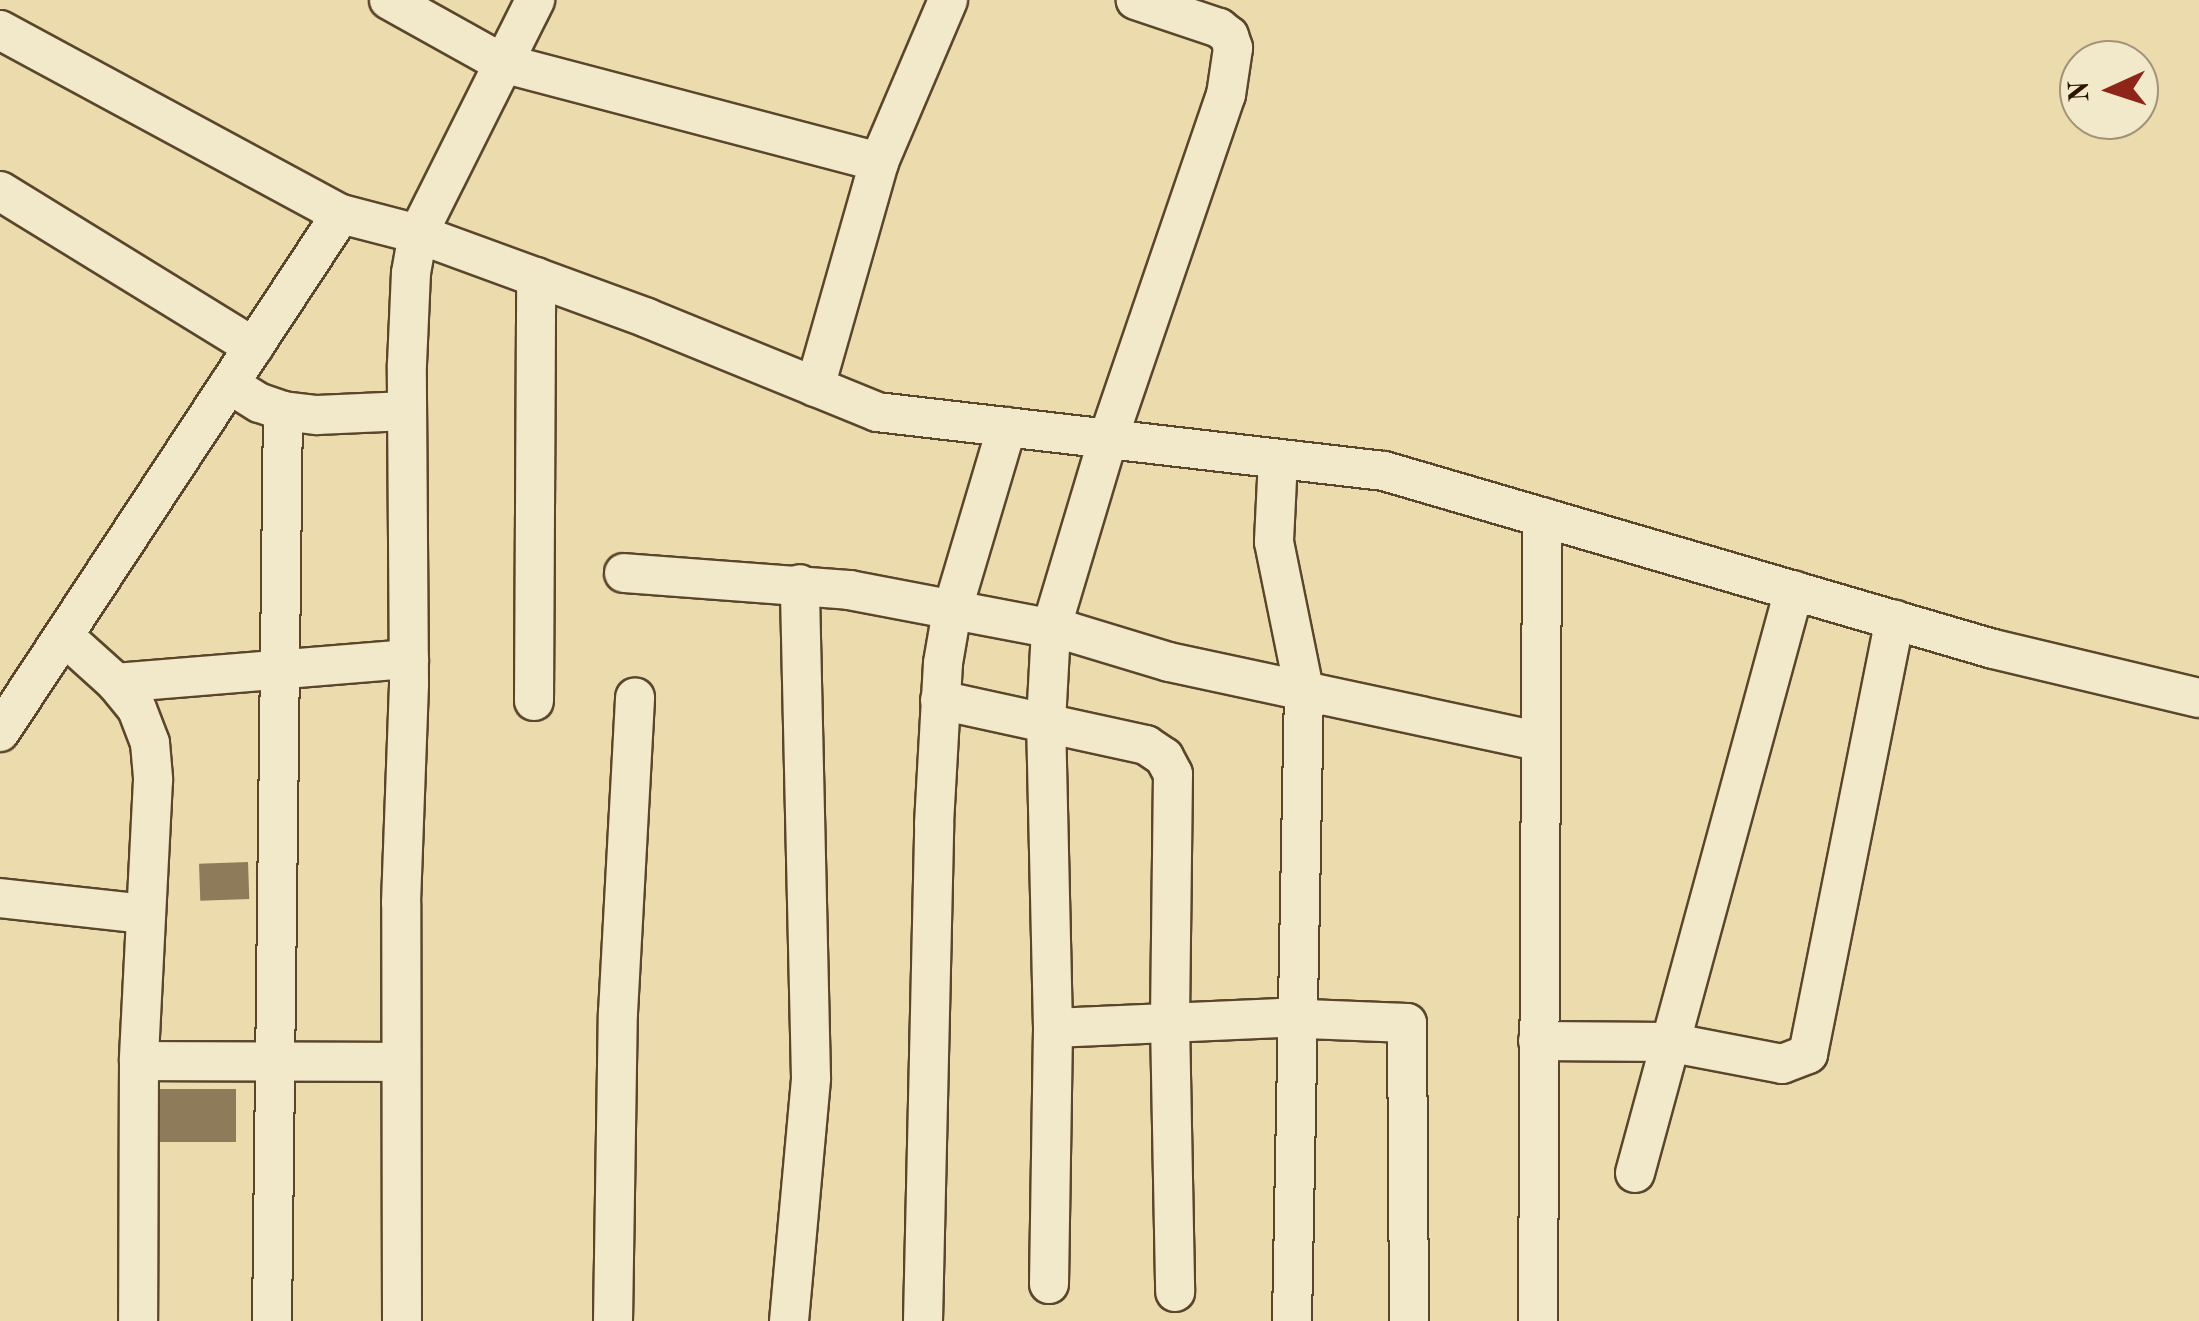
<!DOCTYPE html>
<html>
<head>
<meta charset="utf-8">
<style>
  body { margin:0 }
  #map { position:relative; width:2199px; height:1321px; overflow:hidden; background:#ebdbad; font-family:"Old Standard TT",serif }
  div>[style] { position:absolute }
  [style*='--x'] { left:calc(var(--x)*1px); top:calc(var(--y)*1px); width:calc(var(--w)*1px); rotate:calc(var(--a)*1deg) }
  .building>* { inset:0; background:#8e7b5a; transform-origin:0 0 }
  .roads { filter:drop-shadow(2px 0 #5a462b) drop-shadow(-2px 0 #5a462b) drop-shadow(0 2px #5a462b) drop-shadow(0 -2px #5a462b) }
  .minor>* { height:38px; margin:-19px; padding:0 19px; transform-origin:19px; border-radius:19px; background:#f2e8ca }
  span { translate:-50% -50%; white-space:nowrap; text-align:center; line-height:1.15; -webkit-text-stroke:10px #f2e8ca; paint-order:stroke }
  .north { position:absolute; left:2059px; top:40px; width:100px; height:100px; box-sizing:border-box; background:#f2e8ca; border:2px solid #a29379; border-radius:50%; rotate:267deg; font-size:28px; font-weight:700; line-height:40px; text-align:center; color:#2a1400 }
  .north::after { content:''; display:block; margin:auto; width:35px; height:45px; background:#8f2418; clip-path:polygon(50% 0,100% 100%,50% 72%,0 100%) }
</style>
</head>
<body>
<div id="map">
  <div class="building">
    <div style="left:248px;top:862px;width:37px;height:49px;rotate:88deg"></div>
    <div style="left:152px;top:1089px;width:84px;height:53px"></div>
  </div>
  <div class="roads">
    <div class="minor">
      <div style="--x:389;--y:0;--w:129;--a:29.1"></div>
      <div style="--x:502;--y:63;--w:390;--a:14.7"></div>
      <div style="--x:0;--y:30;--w:387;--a:28.4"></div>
      <div style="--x:341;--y:214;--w:80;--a:14.6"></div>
      <div style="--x:418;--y:234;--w:244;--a:20.1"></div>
      <div style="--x:647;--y:318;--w:248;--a:22.2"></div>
      <div style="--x:877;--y:412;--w:510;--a:6.64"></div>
      <div style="--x:1384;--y:471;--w:634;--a:16.29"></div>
      <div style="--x:1993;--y:649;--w:212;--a:13.4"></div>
      <div style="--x:0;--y:191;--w:298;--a:31.6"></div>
      <div style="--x:229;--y:384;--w:36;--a:32"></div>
      <div style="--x:260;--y:403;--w:24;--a:19"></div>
      <div style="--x:283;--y:411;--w:34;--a:7"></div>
      <div style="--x:317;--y:415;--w:90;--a:-2.5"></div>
      <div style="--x:815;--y:387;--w:234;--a:-74.1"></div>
      <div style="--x:879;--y:162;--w:176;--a:-66.9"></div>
      <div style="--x:1278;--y:459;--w:83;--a:92.8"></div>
      <div style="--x:1274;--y:542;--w:151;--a:78.5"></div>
      <div style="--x:1304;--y:690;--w:631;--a:91.09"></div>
      <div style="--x:624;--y:573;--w:226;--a:4.3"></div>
      <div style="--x:849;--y:590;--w:225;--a:10.8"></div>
      <div style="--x:1070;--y:632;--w:103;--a:16.9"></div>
      <div style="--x:1169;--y:662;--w:377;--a:12.1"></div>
      <div style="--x:65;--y:637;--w:69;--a:42"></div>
      <div style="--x:116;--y:683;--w:33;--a:51"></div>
      <div style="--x:137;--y:709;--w:36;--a:69"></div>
      <div style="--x:150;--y:743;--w:37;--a:85"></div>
      <div style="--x:153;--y:780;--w:281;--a:92.9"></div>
      <div style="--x:139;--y:1061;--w:260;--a:90.2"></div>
      <div style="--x:116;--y:683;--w:294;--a:-4.7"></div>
      <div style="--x:940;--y:700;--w:211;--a:12.3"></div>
      <div style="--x:1146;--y:745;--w:22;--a:34"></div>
      <div style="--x:1164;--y:757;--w:19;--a:62"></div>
      <div style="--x:1173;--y:774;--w:248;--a:90.7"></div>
      <div style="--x:1170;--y:1022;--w:270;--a:88.9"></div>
      <div style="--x:534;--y:701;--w:424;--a:-89.7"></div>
      <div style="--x:0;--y:732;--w:620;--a:-56.64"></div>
      <div style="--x:0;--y:898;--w:145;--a:6.3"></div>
      <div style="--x:1053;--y:1028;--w:228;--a:-2.5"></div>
      <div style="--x:1281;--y:1018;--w:126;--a:2.3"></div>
      <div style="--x:1407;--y:1023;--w:298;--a:89.6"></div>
      <div style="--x:1538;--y:1041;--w:130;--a:0.4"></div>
      <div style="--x:1668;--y:1042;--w:116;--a:10.9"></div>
      <div style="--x:1782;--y:1064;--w:28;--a:-21"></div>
      <div style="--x:1808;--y:1054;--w:443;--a:-78.7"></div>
      <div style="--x:139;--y:1061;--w:262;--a:0.2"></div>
      <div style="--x:1635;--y:1173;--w:604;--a:-74.74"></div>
      <div style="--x:1049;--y:1284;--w:256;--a:-89.1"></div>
      <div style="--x:1053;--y:1028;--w:306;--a:-91.3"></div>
      <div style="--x:1046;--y:722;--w:93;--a:-86.9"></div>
      <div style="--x:1051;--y:629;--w:198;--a:-73.3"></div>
      <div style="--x:1108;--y:439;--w:364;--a:-71.1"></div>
      <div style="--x:1226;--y:95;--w:48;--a:-81.5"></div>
      <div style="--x:1233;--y:48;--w:13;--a:-108"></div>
      <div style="--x:1229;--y:36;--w:13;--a:-141"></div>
      <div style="--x:1219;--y:28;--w:88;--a:-161.4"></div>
      <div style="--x:272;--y:1321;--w:910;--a:-89.31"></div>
      <div style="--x:402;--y:1321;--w:418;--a:-90.1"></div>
      <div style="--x:401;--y:903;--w:219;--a:-87.9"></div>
      <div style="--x:409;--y:684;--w:320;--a:-90.4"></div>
      <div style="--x:407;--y:364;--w:91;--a:-87.5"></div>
      <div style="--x:411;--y:273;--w:40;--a:-80"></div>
      <div style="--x:418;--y:234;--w:262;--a:-63.4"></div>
      <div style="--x:613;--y:1321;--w:308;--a:-89.1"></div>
      <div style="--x:618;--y:1013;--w:316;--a:-86.9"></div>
      <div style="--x:789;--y:1321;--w:244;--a:-84.8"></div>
      <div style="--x:811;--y:1078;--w:494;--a:-91.3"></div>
      <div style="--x:923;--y:1321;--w:497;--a:-88.7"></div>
      <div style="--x:934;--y:824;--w:161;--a:-86.8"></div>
      <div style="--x:943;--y:663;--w:53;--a:-80.2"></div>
      <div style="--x:952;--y:611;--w:192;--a:-73.4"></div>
      <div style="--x:1538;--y:1321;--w:804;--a:-89.71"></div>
    </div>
  </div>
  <div class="north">N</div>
</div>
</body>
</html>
